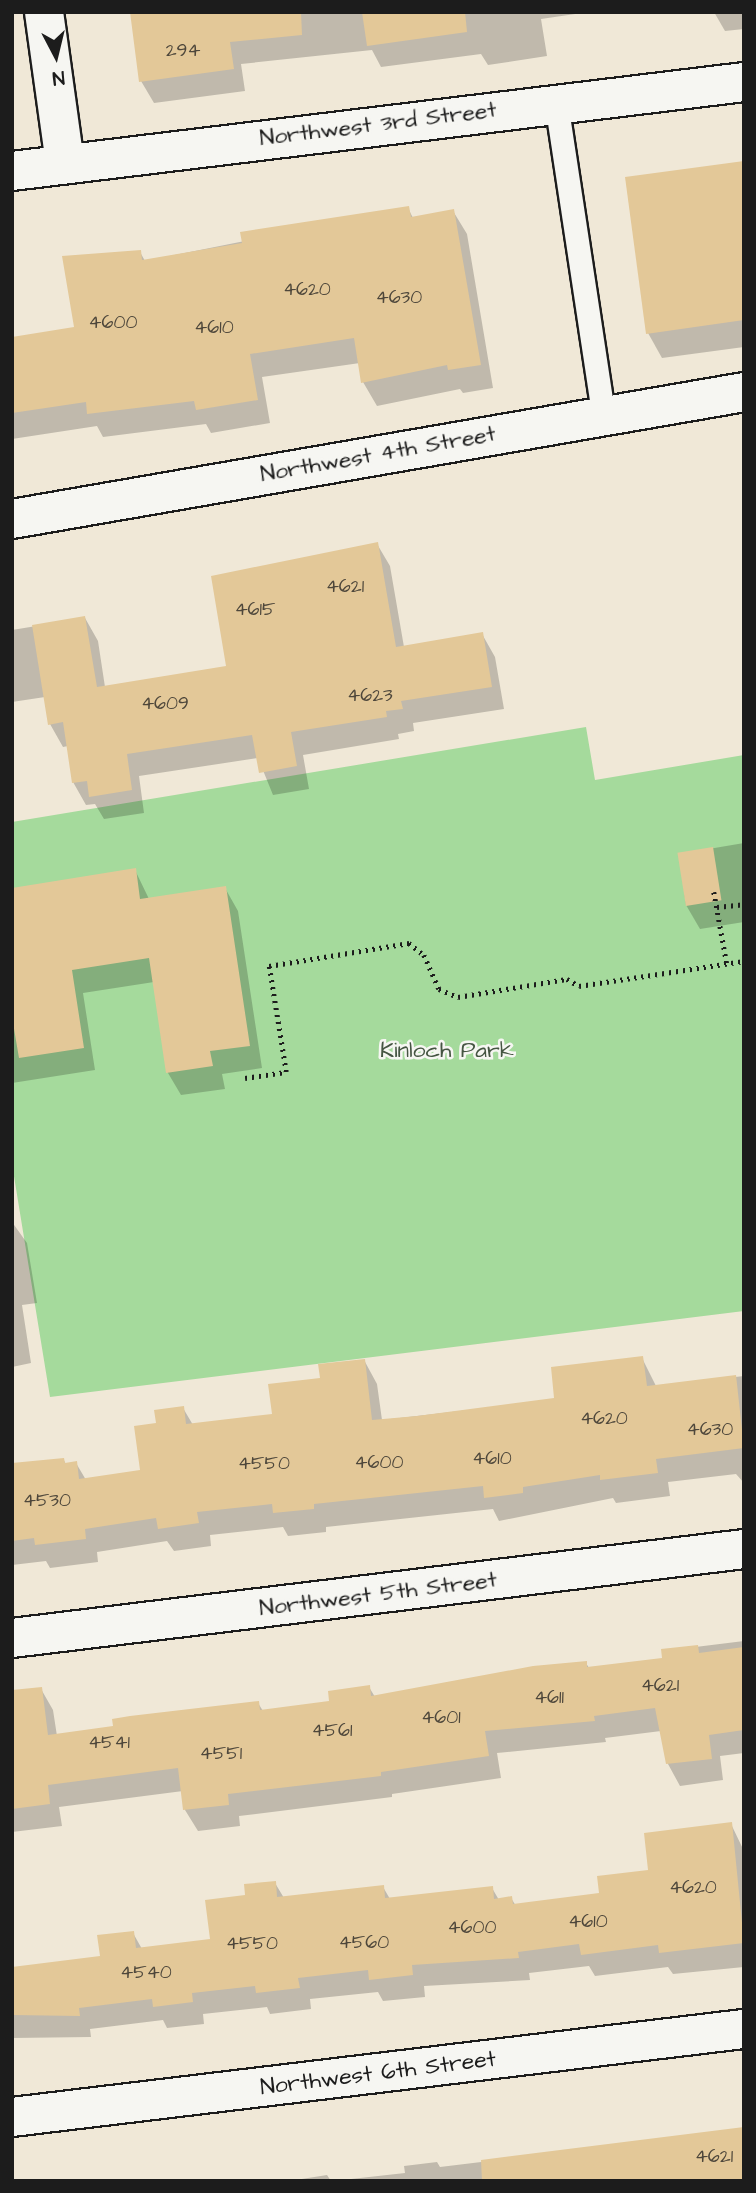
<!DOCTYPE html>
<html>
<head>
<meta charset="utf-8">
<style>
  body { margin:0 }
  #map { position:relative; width:756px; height:2193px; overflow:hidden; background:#f0e8d7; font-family:"Architects Daughter",sans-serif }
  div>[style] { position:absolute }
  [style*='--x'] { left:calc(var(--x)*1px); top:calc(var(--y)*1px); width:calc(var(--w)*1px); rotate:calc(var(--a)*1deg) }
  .green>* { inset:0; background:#a5da9c }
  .shadow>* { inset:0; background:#0003 }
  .building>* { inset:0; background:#e3c898; transform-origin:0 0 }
  .path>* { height:4.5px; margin-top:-2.25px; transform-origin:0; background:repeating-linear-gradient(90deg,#1c1c1c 0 2px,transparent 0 7px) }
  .roads { filter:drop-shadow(2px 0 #1c1c1c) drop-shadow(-2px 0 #1c1c1c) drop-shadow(0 2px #1c1c1c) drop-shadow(0 -2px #1c1c1c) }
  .service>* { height:23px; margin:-11.5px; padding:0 11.5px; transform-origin:11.5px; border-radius:11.5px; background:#f6f6f2 }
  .minor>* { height:38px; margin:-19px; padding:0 19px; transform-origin:19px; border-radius:19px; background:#f6f6f2 }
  span { translate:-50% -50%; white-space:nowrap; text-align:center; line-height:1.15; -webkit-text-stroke:5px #f6f6f2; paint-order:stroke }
  .number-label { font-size:19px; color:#4e473b }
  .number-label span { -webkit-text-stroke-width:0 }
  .street-label { font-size:23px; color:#1c1c1c }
  .park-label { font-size:23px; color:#455542 }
  .frame { position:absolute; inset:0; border:14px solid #1c1c1c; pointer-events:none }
  .north { position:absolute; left:21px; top:21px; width:70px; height:70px; -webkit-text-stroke:5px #f6f6f2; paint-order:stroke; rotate:173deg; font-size:19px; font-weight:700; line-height:28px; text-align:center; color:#1c1c1c }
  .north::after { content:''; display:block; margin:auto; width:24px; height:32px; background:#1c1c1c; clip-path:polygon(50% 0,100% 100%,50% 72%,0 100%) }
</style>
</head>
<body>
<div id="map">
  <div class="green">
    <div style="clip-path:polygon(586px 727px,595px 780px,744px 755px,744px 1311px,50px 1397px,12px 1164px,12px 822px)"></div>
  </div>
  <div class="shadow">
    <div style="clip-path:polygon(132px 12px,589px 12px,541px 19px,547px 56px,488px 65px,481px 54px,381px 67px,372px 50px,241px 64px,245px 91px,154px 103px,141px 81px)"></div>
    <div style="clip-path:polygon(714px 12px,744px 12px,744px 29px,725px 31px)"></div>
    <div style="clip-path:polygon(744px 163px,744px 347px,662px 358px,648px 333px)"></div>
    <div style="clip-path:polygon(408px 208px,413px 218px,453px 211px,467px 234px,493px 388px,463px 393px,460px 389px,377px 406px,363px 382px,360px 363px,262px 377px,270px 423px,211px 433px,206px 424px,103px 437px,97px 426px,12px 439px,12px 339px,76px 329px,140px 252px,145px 261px)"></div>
    <div style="clip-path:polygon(377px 544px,390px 566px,404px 647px,482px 634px,495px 657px,504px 709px,413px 723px,414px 731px,398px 734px,399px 739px,303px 755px,309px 789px,273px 795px,258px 758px,139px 776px,144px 813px,104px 819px,95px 804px,86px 805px,73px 782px,68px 746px,63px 747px,50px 724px,45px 697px,12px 702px,12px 630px,85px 618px,98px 641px,105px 687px,228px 668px)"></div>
    <div style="clip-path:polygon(744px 843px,744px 922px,700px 929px,686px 905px,679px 854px)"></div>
    <div style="clip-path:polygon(135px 870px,149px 899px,225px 888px,238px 911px,262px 1068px,222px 1074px,225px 1089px,181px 1095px,168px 1073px,154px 982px,83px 993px,95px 1070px,12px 1083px,12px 890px)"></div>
    <div style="clip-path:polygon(12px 1222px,27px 1243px,37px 1303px,22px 1305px,31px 1363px,12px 1367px)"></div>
    <div style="clip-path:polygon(642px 1358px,656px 1386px,744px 1376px,744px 1483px,736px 1474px,668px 1482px,670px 1496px,616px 1503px,613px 1498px,499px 1521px,493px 1509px,326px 1527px,326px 1532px,288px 1536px,283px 1527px,210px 1535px,211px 1546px,174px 1551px,167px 1541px,97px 1552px,98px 1562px,50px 1568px,46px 1561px,12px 1565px,12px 1465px,63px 1459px,66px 1464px,76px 1463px,86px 1480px,142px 1472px,158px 1424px,183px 1408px,193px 1425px,274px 1415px,322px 1380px,364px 1360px,377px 1384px,382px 1420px,556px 1400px)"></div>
    <div style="clip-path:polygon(744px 1641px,744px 1753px,720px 1756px,723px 1780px,680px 1786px,668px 1764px,661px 1731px,605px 1738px,606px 1742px,497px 1753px,501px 1778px,392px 1794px,392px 1797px,239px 1816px,240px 1826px,198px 1831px,185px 1810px,183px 1791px,59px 1807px,62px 1826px,12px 1832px,12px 1692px,41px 1689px,53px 1710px,57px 1736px,258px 1703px,263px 1711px,331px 1702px,369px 1687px,375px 1697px,586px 1663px,589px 1668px,664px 1659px,663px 1651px)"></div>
    <div style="clip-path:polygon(731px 1824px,744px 1851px,744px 1967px,673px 1974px,668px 1967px,595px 1976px,589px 1966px,529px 1973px,530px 1980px,424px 1986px,425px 1997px,383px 2001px,378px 1992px,310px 1999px,311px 2009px,270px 2014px,267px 2007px,203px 2014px,204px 2024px,167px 2028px,163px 2020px,90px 2029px,91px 2037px,12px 2038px,12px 1968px,102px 1957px,133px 1933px,142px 1949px,212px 1941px,247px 1896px,275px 1883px,284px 1898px,383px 1887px,390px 1899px,492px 1888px,499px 1900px,511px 1898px,516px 1906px,601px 1894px,650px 1871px)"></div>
    <div style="clip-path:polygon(744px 2130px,744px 2181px,333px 2181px,405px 2173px,404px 2166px,437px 2162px,440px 2167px)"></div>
    <div style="clip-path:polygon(327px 2175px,331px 2181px,289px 2181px)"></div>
  </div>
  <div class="building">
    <div style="clip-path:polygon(130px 12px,301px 12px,302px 35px,230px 42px,234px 69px,139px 82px)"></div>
    <div style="clip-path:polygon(362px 12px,465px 12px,467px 32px,367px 46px)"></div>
    <div style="clip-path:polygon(744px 161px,744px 320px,646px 334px,625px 177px)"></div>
    <div style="clip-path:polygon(409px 206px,411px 217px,454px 209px,481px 365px,448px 370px,447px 365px,361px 383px,354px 338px,250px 354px,258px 400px,196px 410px,194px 401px,87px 414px,86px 402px,12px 413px,12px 337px,74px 327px,62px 256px,141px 250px,142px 260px,242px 243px,240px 232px)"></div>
    <div style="clip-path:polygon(378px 542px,396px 647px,483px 632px,492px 687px,401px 701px,403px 709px,386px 711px,387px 717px,291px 732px,297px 766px,259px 773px,252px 735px,127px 754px,132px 790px,89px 797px,87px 781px,72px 783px,63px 722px,48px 725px,32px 625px,85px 616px,97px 687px,226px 666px,211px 576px)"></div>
    <div style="left:713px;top:847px;width:54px;height:36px;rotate:81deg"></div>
    <div style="clip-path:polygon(136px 868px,140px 899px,226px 886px,250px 1046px,210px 1051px,213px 1066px,166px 1073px,149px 958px,72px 970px,84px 1048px,19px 1058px,12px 1017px,12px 888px)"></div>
    <div style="clip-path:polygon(643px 1356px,647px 1386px,736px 1375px,744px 1448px,656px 1459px,658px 1473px,600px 1480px,600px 1475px,523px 1487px,523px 1493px,484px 1498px,483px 1486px,314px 1504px,314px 1509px,273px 1513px,272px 1504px,197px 1512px,199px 1523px,158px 1529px,156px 1518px,85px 1529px,86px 1539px,35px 1545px,34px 1538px,12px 1541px,12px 1463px,64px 1458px,65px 1463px,77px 1461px,79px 1479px,140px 1470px,134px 1426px,156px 1423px,154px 1410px,184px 1406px,186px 1424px,272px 1414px,268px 1384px,320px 1378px,318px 1364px,365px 1359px,372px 1420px,417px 1416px,554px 1398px,551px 1367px)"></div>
    <div style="clip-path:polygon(698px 1645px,699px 1653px,744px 1647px,744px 1730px,709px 1735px,712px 1759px,666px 1764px,655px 1708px,594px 1716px,595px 1721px,485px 1731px,489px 1756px,381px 1772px,381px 1776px,228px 1794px,229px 1805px,183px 1810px,178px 1768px,48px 1785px,50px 1804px,12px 1809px,12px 1690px,42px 1687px,48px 1735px,113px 1726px,112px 1719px,130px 1716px,259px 1701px,260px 1710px,329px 1701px,328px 1691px,370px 1685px,371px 1696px,533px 1666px,587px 1661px,587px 1667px,662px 1658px,661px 1649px)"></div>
    <div style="clip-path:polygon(732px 1822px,744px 1943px,659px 1953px,658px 1945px,581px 1955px,579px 1944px,518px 1952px,519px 1958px,412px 1965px,413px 1975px,369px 1980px,368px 1970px,298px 1978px,300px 1988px,256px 1993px,255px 1986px,192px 1993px,193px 2002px,153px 2007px,152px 1999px,79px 2008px,80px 2016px,12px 2015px,12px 1967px,100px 1956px,97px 1935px,134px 1931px,136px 1948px,210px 1939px,205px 1900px,245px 1895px,244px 1884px,276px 1881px,277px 1897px,384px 1885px,385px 1898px,493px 1886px,494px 1899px,512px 1896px,513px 1904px,599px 1893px,597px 1876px,648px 1870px,644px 1833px)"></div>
    <div style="clip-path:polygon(744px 2127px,744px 2181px,482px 2181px,481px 2160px)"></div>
  </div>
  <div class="path">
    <div style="--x:714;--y:892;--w:73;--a:79.8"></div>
    <div style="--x:717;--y:907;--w:27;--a:-6"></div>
    <div style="--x:245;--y:1078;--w:41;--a:-8.3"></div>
    <div style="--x:286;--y:1072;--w:107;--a:-99.1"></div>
    <div style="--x:269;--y:966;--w:142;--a:-9.3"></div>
    <div style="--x:409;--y:943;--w:19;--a:39"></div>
    <div style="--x:424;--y:955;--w:37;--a:66"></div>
    <div style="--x:439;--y:989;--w:21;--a:23"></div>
    <div style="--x:458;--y:997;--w:110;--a:-9.4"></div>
    <div style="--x:567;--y:979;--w:14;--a:30"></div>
    <div style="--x:579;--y:986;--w:167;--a:-8.6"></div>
  </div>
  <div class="roads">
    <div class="service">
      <div style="--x:556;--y:102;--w:316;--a:81.4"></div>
    </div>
    <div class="minor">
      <div style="--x:44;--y:12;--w:152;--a:82.1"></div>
      <div style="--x:12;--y:171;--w:737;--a:-6.93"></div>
      <div style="--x:12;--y:519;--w:743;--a:-9.84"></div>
      <div style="--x:12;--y:1638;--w:737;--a:-6.93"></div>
      <div style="--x:12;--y:2117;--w:737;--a:-6.86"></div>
    </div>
  </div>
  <div class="number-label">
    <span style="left:183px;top:51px">294</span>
    <span style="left:307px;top:290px">4620</span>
    <span style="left:399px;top:298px">4630</span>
    <span style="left:113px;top:323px">4600</span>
    <span style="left:214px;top:328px">4610</span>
    <span style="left:345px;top:587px">4621</span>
    <span style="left:255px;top:610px">4615</span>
    <span style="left:370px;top:696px">4623</span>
    <span style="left:165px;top:704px">4609</span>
    <span style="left:604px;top:1419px">4620</span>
    <span style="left:710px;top:1430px">4630</span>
    <span style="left:492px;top:1459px">4610</span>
    <span style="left:379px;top:1463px">4600</span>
    <span style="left:264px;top:1464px">4550</span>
    <span style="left:47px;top:1501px">4530</span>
    <span style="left:660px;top:1686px">4621</span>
    <span style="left:549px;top:1698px">4611</span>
    <span style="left:441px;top:1718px">4601</span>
    <span style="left:332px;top:1731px">4561</span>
    <span style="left:109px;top:1743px">4541</span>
    <span style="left:221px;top:1754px">4551</span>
    <span style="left:693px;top:1888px">4620</span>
    <span style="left:588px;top:1922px">4610</span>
    <span style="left:472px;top:1928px">4600</span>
    <span style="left:364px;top:1943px">4560</span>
    <span style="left:252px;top:1944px">4550</span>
    <span style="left:146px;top:1973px">4540</span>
    <span style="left:714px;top:2157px">4621</span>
  </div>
  <div class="street-label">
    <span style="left:378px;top:124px;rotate:-7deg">Northwest 3rd Street</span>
    <span style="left:378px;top:454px;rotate:-10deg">Northwest 4th Street</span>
    <span style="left:378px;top:1594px;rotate:-7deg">Northwest 5th Street</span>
    <span style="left:378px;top:2073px;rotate:-7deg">Northwest 6th Street</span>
  </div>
  <div class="park-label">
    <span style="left:447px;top:1050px">Kinloch Park</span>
  </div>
  <div class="frame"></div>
  <div class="north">N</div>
</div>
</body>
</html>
